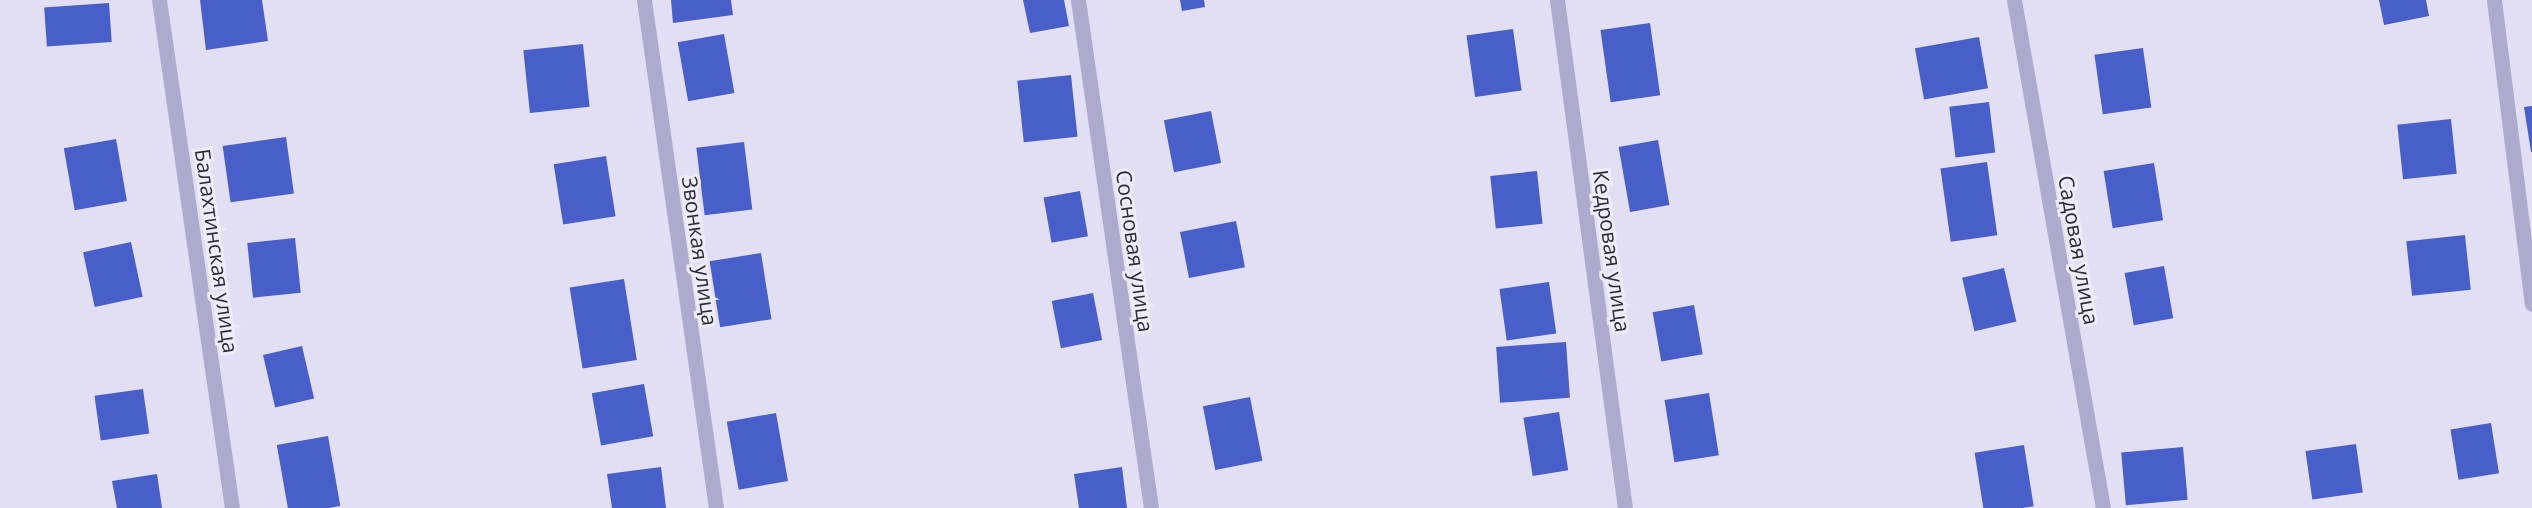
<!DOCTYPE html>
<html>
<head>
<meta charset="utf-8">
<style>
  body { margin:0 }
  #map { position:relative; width:2532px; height:508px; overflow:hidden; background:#e2dff4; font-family:"Open Sans",sans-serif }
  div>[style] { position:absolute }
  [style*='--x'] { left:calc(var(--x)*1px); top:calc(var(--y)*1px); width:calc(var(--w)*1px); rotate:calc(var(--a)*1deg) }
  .building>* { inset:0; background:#485ec9; transform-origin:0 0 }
  .minor>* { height:15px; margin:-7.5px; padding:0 7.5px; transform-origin:7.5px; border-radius:7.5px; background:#acaacd }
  span { translate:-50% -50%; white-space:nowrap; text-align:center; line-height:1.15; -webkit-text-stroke:6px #eeecfb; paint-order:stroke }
  .street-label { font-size:21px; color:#2a2c3a }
</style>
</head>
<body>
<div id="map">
  <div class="building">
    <div style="clip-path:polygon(200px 0,262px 0,268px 41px,206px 50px)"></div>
    <div style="clip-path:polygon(671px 0,731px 0,733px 15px,673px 23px)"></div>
    <div style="clip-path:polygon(1023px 0,1064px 0,1069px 26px,1030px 33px)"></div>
    <div style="clip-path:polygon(1180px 0,1204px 0,1205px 7px,1182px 11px)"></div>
    <div style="clip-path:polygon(2379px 0,2426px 0,2429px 16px,2384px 25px)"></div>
    <div style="left:109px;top:3px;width:39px;height:65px;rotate:86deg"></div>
    <div style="left:1650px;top:23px;width:73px;height:50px;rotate:82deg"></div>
    <div style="left:1513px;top:29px;width:62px;height:47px;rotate:82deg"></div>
    <div style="left:724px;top:34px;width:60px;height:47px;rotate:80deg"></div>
    <div style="left:1979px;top:37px;width:52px;height:65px;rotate:80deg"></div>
    <div style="left:583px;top:44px;width:63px;height:60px;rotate:84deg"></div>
    <div style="left:2143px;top:48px;width:60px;height:49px;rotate:82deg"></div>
    <div style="left:1071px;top:75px;width:62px;height:54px;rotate:84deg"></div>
    <div style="left:1989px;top:102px;width:51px;height:40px;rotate:83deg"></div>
    <div style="clip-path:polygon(2532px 106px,2532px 152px,2531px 152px,2524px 107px)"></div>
    <div style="left:1211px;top:111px;width:53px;height:48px;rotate:79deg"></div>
    <div style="left:2451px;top:119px;width:55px;height:54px;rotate:84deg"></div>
    <div style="left:286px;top:137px;width:57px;height:64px;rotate:82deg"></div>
    <div style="left:116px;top:139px;width:63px;height:53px;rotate:80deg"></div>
    <div style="left:1658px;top:140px;width:66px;height:40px;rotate:80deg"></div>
    <div style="left:744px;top:142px;width:68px;height:48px;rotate:83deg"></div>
    <div style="left:606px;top:156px;width:61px;height:53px;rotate:81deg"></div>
    <div style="left:1987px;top:162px;width:74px;height:47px;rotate:82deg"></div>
    <div style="left:2154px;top:163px;width:58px;height:51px;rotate:81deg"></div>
    <div style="left:1537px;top:171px;width:53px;height:47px;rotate:84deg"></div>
    <div style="left:1080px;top:191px;width:46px;height:37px;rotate:80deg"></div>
    <div style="left:1236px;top:221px;width:47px;height:57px;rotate:79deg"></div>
    <div style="left:2465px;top:235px;width:55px;height:59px;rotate:84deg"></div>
    <div style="left:295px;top:238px;width:55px;height:48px;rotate:84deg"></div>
    <div style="left:131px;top:242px;width:56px;height:49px;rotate:78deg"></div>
    <div style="left:761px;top:253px;width:67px;height:52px;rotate:81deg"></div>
    <div style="left:2164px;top:266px;width:53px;height:40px;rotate:80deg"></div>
    <div style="left:2004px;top:268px;width:55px;height:43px;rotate:77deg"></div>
    <div style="left:624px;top:279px;width:82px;height:55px;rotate:81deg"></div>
    <div style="left:1549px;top:282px;width:52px;height:50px;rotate:82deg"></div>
    <div style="left:1093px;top:293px;width:48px;height:42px;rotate:79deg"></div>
    <div style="left:1694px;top:305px;width:50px;height:42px;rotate:80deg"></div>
    <div style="left:1566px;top:342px;width:56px;height:70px;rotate:86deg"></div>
    <div style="left:302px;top:346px;width:54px;height:40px;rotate:77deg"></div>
    <div style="left:644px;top:384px;width:53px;height:53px;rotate:80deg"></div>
    <div style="left:143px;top:389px;width:45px;height:49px;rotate:82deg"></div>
    <div style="left:1709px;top:393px;width:63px;height:45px;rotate:81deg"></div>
    <div style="left:1250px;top:397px;width:65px;height:48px;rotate:79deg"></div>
    <div style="left:1559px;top:412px;width:59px;height:36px;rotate:81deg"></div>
    <div style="left:776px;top:413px;width:69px;height:50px;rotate:80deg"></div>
    <div style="left:2491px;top:423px;width:51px;height:41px;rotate:81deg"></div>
    <div style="left:328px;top:436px;width:71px;height:52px;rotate:80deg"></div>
    <div style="left:2356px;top:444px;width:49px;height:51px;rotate:82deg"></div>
    <div style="left:2024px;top:445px;width:62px;height:50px;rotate:81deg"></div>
    <div style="left:2183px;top:447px;width:53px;height:62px;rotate:85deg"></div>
    <div style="clip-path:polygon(661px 467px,666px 508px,612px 508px,607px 474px)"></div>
    <div style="clip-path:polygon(1122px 467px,1127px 508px,1079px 508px,1074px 474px)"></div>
    <div style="clip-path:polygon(157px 474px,162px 508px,117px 508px,112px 481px)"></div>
  </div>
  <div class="minor">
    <div style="--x:159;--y:0;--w:513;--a:81.82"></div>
    <div style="--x:644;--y:0;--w:513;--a:81.93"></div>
    <div style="--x:1078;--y:0;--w:513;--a:81.82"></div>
    <div style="--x:1557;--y:0;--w:513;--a:82.38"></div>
    <div style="--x:2014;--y:0;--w:516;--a:80.06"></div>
    <div style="--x:2494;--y:0;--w:306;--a:82.9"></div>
  </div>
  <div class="street-label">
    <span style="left:2079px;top:250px;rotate:80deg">Садовая улица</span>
    <span style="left:217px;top:251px;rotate:82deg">Балахтинская улица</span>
    <span style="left:700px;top:251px;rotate:82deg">Звонкая улица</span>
    <span style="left:1135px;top:251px;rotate:82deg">Сосновая улица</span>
    <span style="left:1612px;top:251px;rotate:82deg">Кедровая улица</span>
  </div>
</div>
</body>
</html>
